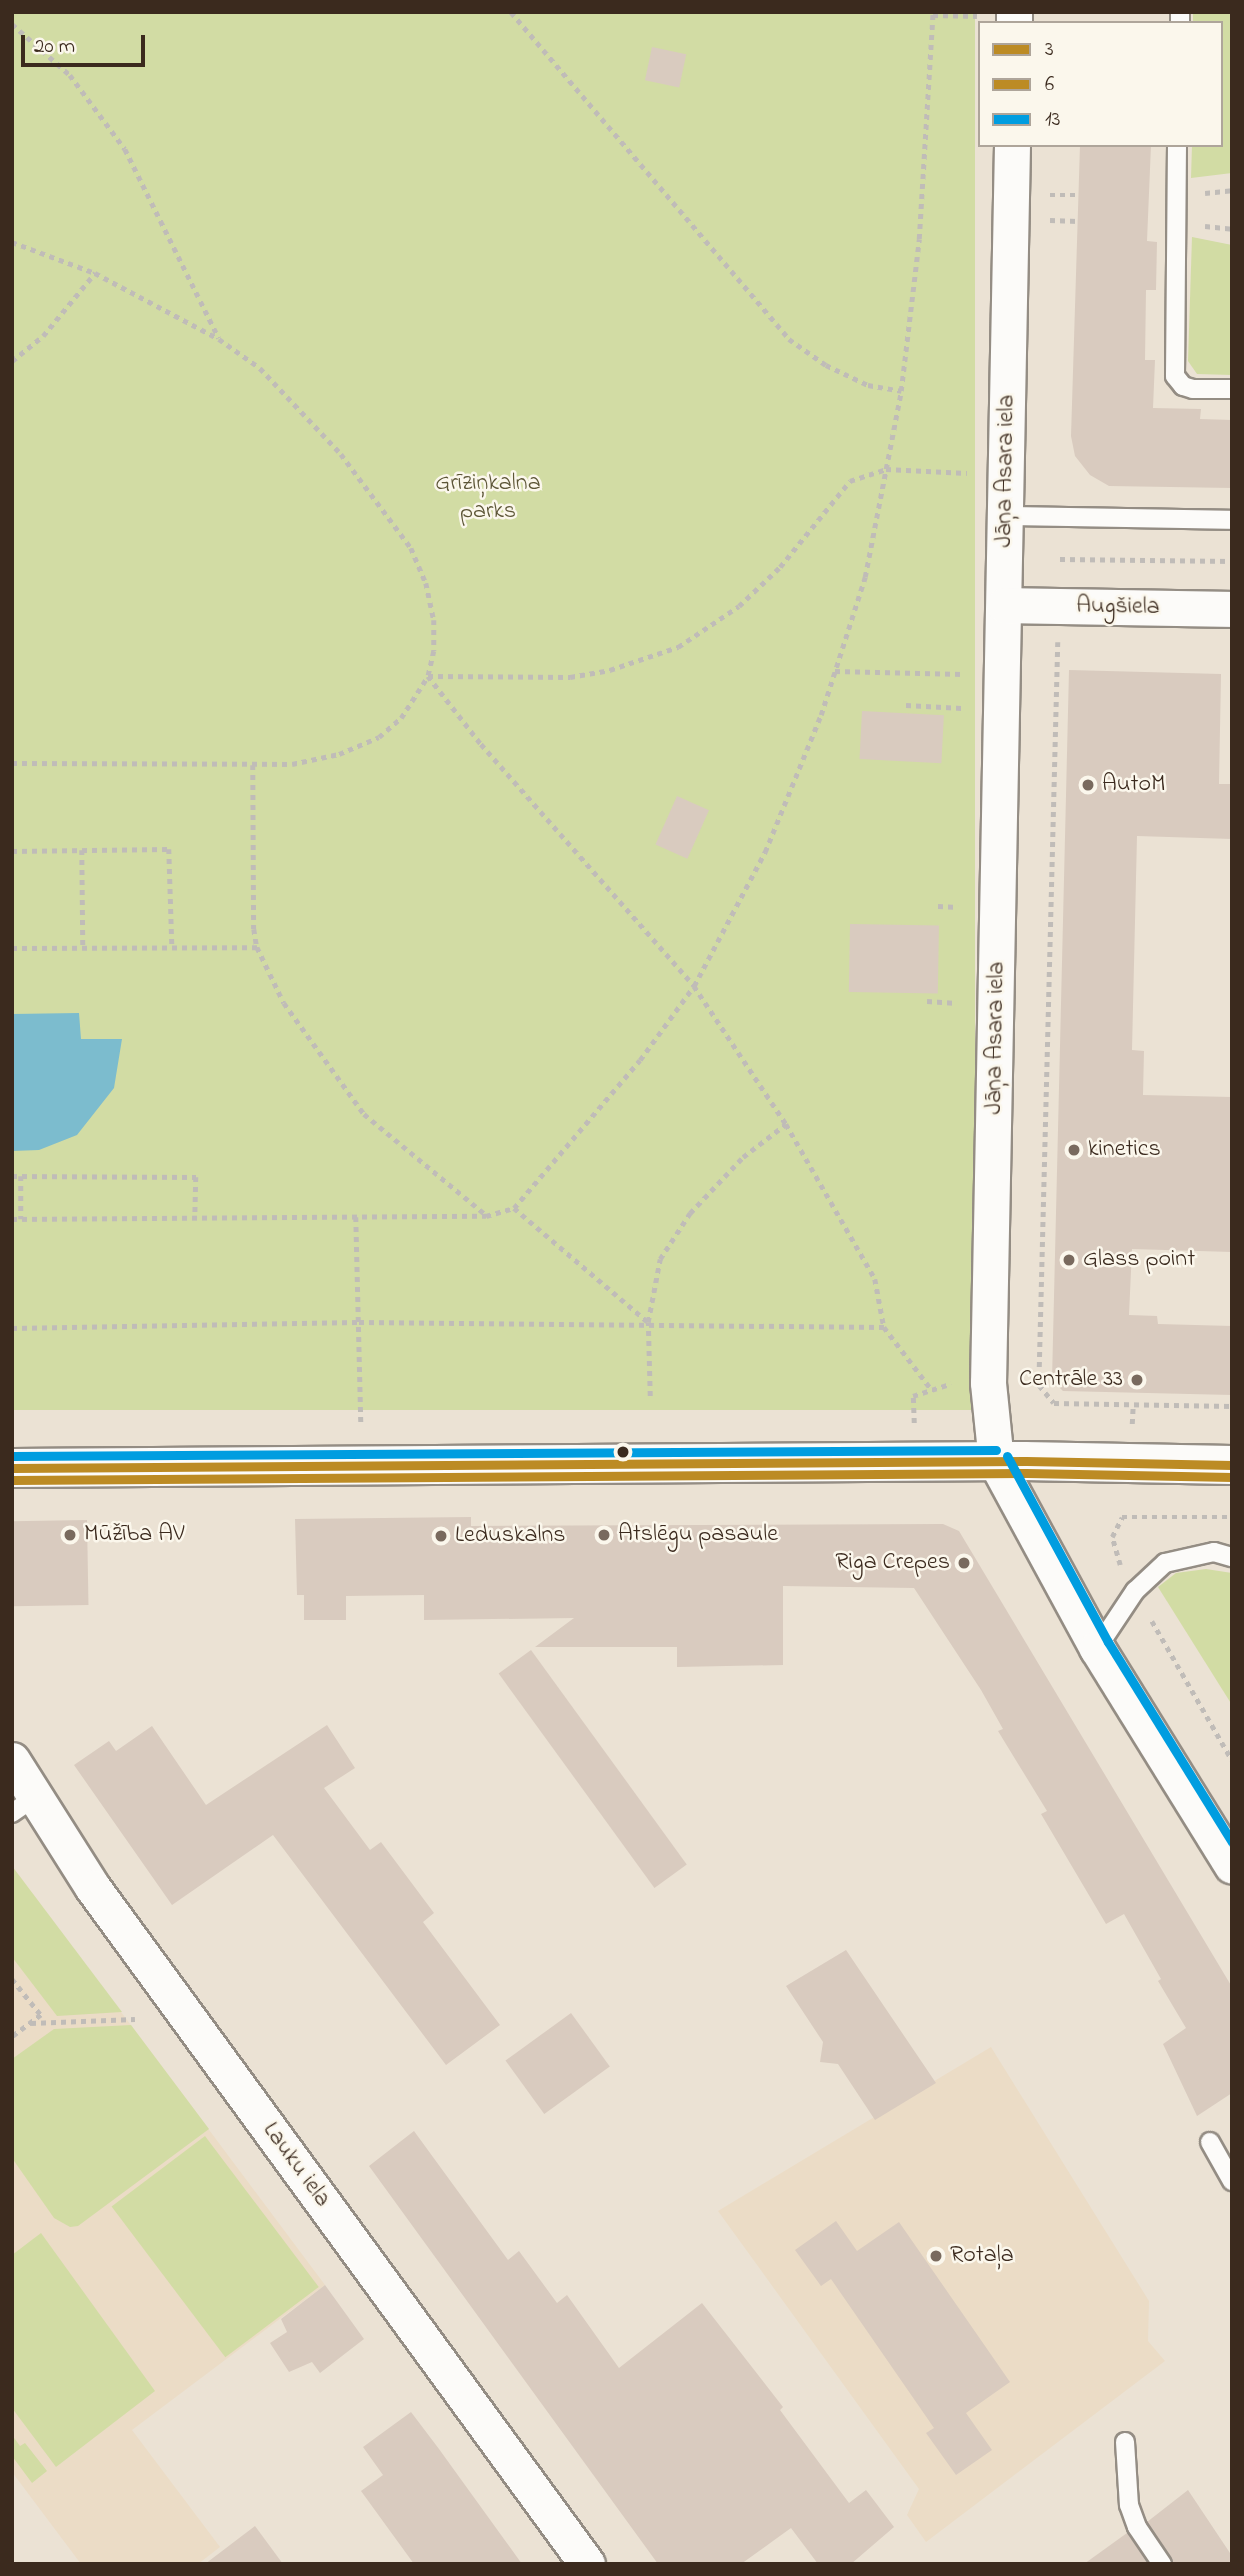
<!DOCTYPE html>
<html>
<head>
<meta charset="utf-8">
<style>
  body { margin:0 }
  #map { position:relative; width:1244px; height:2576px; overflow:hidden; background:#ebe2d4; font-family:"Indie Flower",sans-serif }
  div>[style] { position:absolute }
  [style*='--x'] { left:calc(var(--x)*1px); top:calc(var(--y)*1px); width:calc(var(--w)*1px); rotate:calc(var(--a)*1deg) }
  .built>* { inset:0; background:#ebdcc6 }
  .green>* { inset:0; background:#d2dca4; transform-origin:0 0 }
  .water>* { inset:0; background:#7cbcce }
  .building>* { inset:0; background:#d9cbbf; transform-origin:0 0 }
  .path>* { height:4.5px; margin-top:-2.25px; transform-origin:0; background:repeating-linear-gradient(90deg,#c0bcb8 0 5px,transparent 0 10px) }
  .roads { filter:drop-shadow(2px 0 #948d84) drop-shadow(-2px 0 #948d84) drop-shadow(0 2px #948d84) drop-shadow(0 -2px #948d84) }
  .lane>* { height:18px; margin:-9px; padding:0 9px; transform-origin:9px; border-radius:9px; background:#fcfbf9 }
  .street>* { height:35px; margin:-17.5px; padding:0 17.5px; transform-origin:17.5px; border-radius:17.5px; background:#fcfbf9 }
  .primary>* { height:38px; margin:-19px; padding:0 19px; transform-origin:19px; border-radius:19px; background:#fcfbf9 }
  .bus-1>* { height:9px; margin:-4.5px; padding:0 4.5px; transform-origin:4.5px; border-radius:4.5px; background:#bc8b24 }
  .bus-2>* { height:9px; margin:-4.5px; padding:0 4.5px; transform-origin:4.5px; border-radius:4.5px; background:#bc8b24 }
  .bus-3>* { height:9px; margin:-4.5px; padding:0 4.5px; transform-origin:4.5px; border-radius:4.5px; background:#009de0 }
  .dots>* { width:19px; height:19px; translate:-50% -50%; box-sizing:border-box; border:4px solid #fbf7ec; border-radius:50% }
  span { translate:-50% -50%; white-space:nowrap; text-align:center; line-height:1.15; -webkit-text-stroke:5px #fbf7ec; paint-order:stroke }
  .street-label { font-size:24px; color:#3b2a1e }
  .park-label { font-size:24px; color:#5c5536 }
  .poi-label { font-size:24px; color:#3b2a1e }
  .left { translate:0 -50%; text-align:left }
  .right { translate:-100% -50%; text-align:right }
  .frame { position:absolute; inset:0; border:14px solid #3b2a1e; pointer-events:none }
  .legend { position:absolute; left:978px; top:21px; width:245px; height:126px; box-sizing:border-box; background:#fbf7ec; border:2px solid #aea59a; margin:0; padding:9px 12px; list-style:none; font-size:21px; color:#3b2a1e }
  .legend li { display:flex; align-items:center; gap:14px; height:35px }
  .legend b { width:35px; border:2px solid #aea59a }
  .scale { position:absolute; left:21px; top:35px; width:124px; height:32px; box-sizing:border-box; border:4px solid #3b2a1e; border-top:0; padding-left:9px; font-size:21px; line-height:24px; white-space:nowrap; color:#3b2a1e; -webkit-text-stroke:5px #fbf7ec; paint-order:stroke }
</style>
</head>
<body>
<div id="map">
  <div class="built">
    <div style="clip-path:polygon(12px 1866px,325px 2285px,132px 2430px,220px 2547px,198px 2564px,81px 2564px,12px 2472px)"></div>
    <div style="clip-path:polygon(991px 2047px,1149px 2301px,1148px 2341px,1165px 2361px,926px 2542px,907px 2515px,919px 2489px,718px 2211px)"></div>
  </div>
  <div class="green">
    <div style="left:12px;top:12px;width:963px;height:1398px"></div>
    <div style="clip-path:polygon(1193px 12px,1232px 12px,1232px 173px,1191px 178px,1192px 145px,1221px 145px,1221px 23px,1193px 23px)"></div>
    <div style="clip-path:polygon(1192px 237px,1232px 245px,1232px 375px,1197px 374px,1188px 361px)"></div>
    <div style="clip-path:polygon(1206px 1569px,1232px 1573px,1232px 1705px,1158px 1587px,1176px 1573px)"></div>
    <div style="clip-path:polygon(12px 1866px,122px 2012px,57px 2016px,12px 1957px)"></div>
    <div style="clip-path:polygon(131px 2025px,209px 2129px,78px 2226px,70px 2227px,54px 2218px,12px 2158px,12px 2059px,54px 2029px)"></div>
    <div style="left:205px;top:2136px;width:189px;height:117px;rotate:53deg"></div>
    <div style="clip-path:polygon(41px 2233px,155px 2391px,56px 2467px,12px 2408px,12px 2255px)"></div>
    <div style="clip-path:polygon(12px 2435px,20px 2446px,25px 2443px,47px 2471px,32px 2483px,12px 2456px)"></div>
  </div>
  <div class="water">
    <div style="clip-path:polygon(79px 1013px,81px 1039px,122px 1039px,114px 1088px,77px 1135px,39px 1150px,12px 1151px,12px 1014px)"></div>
  </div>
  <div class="building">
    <div style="left:652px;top:47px;width:35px;height:34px;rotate:12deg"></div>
    <div style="clip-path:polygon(1080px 145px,1151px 145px,1147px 241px,1157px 242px,1156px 290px,1146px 290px,1145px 360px,1155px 360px,1153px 408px,1201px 409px,1200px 419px,1232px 420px,1232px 488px,1109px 486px,1090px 475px,1075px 456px,1071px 436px)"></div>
    <div style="clip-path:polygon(1069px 670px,1221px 674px,1219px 784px,1232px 784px,1232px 839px,1137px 836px,1132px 1050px,1144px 1051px,1143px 1095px,1232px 1097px,1232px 1252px,1132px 1249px,1129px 1315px,1157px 1316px,1158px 1324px,1232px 1326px,1232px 1395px,1063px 1391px,1052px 1380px)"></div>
    <div style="left:862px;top:711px;width:82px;height:48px;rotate:3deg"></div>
    <div style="left:677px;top:796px;width:35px;height:53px;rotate:24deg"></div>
    <div style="left:850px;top:924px;width:89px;height:68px;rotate:1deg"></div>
    <div style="clip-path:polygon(471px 1517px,471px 1526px,943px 1524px,959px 1531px,1232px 1987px,1232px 2093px,1197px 2116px,1163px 2044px,1186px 2028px,1158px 1981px,1161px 1979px,1124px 1914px,1106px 1924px,1041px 1814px,1047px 1811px,998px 1731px,1003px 1729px,981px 1690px,914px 1588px,783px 1586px,783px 1665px,677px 1667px,677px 1647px,535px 1647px,574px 1618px,424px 1620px,424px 1595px,346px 1596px,346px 1620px,304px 1620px,304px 1595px,297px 1595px,295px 1519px)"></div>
    <div style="left:87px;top:1520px;width:85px;height:75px;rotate:89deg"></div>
    <div style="left:531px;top:1650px;width:265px;height:40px;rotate:54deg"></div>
    <div style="clip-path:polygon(327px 1725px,355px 1768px,324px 1788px,370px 1850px,381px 1842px,434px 1913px,423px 1922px,500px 2025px,446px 2065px,273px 1835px,172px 1905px,74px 1765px,109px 1741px,116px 1751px,152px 1726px,206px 1805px)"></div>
    <div style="clip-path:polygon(846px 1950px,936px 2083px,875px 2120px,838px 2064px,820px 2062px,823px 2042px,786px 1986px)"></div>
    <div style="left:571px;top:2013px;width:66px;height:81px;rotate:54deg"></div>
    <div style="clip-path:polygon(414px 2131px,508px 2260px,519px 2251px,557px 2303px,567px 2295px,619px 2368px,702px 2303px,783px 2407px,780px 2410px,849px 2503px,866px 2490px,894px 2527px,851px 2564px,818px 2564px,791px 2528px,741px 2564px,658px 2564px,369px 2166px)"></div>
    <div style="clip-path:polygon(836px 2221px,857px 2251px,899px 2222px,1010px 2382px,966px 2413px,992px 2450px,956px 2475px,926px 2433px,934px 2428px,831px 2279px,821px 2286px,795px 2250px)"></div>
    <div style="clip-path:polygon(325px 2285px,364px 2339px,320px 2373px,312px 2362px,289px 2372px,270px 2343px,287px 2332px,281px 2319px)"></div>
    <div style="clip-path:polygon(411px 2412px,439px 2449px,522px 2564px,414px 2564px,361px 2491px,383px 2475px,363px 2447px)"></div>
    <div style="clip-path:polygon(1188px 2490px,1232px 2556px,1232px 2564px,1173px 2564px,1147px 2522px)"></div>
    <div style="clip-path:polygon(255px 2526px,283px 2564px,205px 2564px)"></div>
    <div style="clip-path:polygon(1127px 2533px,1148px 2564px,1084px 2564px)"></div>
  </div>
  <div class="path">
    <div style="--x:511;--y:12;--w:429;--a:49.6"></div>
    <div style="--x:789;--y:339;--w:45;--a:35.1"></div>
    <div style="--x:826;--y:365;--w:47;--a:25.5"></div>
    <div style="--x:868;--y:385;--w:34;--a:10"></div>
    <div style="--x:933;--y:15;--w:44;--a:1.3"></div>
    <div style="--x:12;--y:24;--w:77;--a:41.3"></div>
    <div style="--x:70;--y:75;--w:92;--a:53.4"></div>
    <div style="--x:125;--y:149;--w:211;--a:63.6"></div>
    <div style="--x:1205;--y:193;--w:27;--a:-6"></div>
    <div style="--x:1050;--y:195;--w:29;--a:0"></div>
    <div style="--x:1050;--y:220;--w:28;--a:2"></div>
    <div style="--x:1205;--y:226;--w:27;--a:6"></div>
    <div style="--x:12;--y:242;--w:89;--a:20.5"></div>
    <div style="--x:95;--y:273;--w:140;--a:28"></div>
    <div style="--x:219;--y:339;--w:50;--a:35.3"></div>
    <div style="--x:260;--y:368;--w:118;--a:46.7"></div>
    <div style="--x:341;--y:454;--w:117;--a:53.3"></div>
    <div style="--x:411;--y:548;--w:38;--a:67"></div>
    <div style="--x:426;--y:583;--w:38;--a:78"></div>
    <div style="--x:434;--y:620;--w:31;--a:90"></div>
    <div style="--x:434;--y:651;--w:26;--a:103"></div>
    <div style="--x:428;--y:676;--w:86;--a:52.1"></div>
    <div style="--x:481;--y:744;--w:322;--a:48.6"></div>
    <div style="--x:694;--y:986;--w:166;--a:56.3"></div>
    <div style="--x:786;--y:1124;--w:179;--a:60.1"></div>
    <div style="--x:875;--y:1279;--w:49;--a:79.4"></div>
    <div style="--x:884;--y:1327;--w:78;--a:52.8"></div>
    <div style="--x:12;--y:361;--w:40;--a:-39"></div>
    <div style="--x:43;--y:336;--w:82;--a:-50.5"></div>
    <div style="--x:1060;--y:559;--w:172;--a:0.7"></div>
    <div style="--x:1058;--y:642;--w:743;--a:91.46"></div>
    <div style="--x:1039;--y:1385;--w:23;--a:50"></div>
    <div style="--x:1054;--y:1403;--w:178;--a:1"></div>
    <div style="--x:835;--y:671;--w:128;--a:1.3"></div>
    <div style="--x:906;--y:705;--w:56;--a:3.1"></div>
    <div style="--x:12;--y:763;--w:280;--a:0.2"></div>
    <div style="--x:292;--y:764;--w:48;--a:-12"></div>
    <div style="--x:339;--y:754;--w:43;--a:-23"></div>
    <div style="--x:379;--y:737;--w:29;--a:-41"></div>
    <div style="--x:401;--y:718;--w:50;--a:-57.3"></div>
    <div style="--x:428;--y:676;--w:142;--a:0.4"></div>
    <div style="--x:570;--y:677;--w:41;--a:-9.9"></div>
    <div style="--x:610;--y:670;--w:72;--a:-18.7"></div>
    <div style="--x:678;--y:647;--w:73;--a:-33.9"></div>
    <div style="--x:739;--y:606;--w:57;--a:-43.6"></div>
    <div style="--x:780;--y:567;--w:111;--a:-50.9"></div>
    <div style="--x:850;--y:481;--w:38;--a:-18"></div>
    <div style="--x:886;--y:469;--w:81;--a:2.8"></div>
    <div style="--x:253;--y:765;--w:164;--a:89.7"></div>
    <div style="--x:254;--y:929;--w:18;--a:81"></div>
    <div style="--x:257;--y:947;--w:62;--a:64.3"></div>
    <div style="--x:284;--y:1003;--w:137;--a:54.2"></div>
    <div style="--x:364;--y:1114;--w:158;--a:39.6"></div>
    <div style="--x:82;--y:850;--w:97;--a:89.4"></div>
    <div style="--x:12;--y:851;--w:157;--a:-0.7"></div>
    <div style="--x:169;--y:849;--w:98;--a:88.2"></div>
    <div style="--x:938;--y:906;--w:20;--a:3"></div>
    <div style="--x:12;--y:948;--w:245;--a:-0.2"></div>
    <div style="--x:927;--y:1001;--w:30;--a:4"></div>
    <div style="--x:12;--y:1176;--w:184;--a:0.3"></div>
    <div style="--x:196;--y:1177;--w:40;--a:91.4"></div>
    <div style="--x:21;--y:1176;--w:43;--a:90"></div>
    <div style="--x:514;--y:1208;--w:175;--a:40.4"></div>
    <div style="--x:356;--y:1217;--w:209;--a:88.6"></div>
    <div style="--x:12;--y:1219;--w:474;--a:-0.4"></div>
    <div style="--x:486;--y:1216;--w:29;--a:-16"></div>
    <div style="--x:514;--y:1208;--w:194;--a:-49.6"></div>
    <div style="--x:640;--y:1060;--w:92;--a:-53.9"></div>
    <div style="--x:694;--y:986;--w:152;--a:-62.1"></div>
    <div style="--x:765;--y:852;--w:148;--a:-67.8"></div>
    <div style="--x:821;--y:715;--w:145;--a:-72.3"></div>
    <div style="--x:865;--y:577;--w:189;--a:-79"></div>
    <div style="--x:901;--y:391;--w:153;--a:-83.2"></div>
    <div style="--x:919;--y:239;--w:227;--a:-86.5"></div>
    <div style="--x:12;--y:1328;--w:347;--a:-1"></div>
    <div style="--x:359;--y:1322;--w:525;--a:0.55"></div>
    <div style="--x:650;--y:1396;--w:74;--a:-91.5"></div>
    <div style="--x:648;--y:1322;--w:64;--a:-79.2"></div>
    <div style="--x:660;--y:1259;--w:55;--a:-56.9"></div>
    <div style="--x:690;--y:1213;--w:77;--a:-46.6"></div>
    <div style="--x:743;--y:1157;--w:54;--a:-37.5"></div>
    <div style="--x:914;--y:1423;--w:27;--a:-92"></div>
    <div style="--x:913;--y:1396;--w:40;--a:-18"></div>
    <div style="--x:1132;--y:1424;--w:20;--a:-87"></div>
    <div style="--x:1120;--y:1565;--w:29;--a:-106"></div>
    <div style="--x:1112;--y:1537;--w:22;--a:-63"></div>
    <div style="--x:1122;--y:1517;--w:110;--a:0"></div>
    <div style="--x:1152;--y:1621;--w:160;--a:60.1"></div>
    <div style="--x:12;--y:1979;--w:46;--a:51.1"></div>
    <div style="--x:41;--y:2015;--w:36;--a:143"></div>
    <div style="--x:31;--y:2023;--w:104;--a:-2.2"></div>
  </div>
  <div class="roads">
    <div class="lane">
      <div style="--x:1180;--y:23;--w:11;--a:-90"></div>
      <div style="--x:1177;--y:145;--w:231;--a:90.5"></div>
      <div style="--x:1175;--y:376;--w:13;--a:51"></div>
      <div style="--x:1183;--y:386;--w:10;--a:17"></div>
      <div style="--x:1193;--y:389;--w:39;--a:0"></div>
      <div style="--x:1006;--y:516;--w:226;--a:1"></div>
      <div style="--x:1097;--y:1648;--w:69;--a:-56.3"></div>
      <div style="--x:1135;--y:1591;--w:41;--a:-43"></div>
      <div style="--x:1165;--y:1563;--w:50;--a:-12.7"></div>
      <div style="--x:1214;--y:1552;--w:19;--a:16"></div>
      <div style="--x:12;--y:1813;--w:32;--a:-35"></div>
      <div style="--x:1210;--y:2142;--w:45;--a:60.6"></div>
      <div style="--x:1125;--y:2442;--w:63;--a:86.4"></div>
      <div style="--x:1129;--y:2505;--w:23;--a:70"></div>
      <div style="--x:1137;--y:2527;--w:45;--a:56"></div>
    </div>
    <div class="street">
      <div style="--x:1014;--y:23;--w:11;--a:-90"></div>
      <div style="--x:1012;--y:145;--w:1238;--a:91.11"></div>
      <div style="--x:988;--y:1383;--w:79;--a:84.2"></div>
      <div style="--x:996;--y:1462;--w:212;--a:61.5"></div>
      <div style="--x:1097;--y:1648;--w:256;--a:58.2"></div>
      <div style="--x:1004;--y:605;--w:228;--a:1"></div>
      <div style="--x:12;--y:1760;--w:151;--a:57.7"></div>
      <div style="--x:93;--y:1888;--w:837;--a:53.84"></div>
    </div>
    <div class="primary">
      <div style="--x:12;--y:1468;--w:1012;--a:-0.4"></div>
      <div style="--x:1024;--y:1461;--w:208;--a:1.1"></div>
    </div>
  </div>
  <div class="bus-1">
    <div style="--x:12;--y:1468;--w:1012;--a:-0.4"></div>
    <div style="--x:1024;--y:1461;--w:208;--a:1.1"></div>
  </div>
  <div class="bus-2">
    <div style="--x:12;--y:1480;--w:1012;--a:-0.4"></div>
    <div style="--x:1024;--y:1473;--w:208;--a:1.1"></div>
  </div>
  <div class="bus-3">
    <div style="--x:12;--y:1456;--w:984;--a:-0.35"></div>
    <div style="--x:1007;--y:1456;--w:212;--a:61.5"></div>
    <div style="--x:1108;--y:1642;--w:235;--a:58.2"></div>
  </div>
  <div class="dots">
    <div style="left:1088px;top:785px;background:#796a5e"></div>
    <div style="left:1074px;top:1150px;background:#796a5e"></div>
    <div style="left:1069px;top:1260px;background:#796a5e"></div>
    <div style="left:1137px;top:1380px;background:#796a5e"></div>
    <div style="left:623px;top:1452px;background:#3b2a1e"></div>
    <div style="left:70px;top:1535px;background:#796a5e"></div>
    <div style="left:604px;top:1535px;background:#796a5e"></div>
    <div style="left:441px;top:1536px;background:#796a5e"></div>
    <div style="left:964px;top:1563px;background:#796a5e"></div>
    <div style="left:936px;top:2256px;background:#796a5e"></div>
  </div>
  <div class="street-label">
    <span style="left:1006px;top:471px;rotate:-89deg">Jāņa Asara iela</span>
    <span style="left:1118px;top:607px;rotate:1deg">Augšiela</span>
    <span style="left:996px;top:1038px;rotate:-89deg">Jāņa Asara iela</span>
    <span style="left:296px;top:2165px;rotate:54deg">Lauku iela</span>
  </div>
  <div class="park-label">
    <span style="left:488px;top:498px">Grīziņkalna<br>parks</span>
  </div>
  <div class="poi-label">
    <span class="left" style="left:1102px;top:785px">AutoM</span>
    <span class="left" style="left:1088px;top:1150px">kinetics</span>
    <span class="left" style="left:1083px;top:1260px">Glass point</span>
    <span class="right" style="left:1123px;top:1380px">Centrāle 33</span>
    <span class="left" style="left:84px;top:1535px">Mūžība AV</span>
    <span class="left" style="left:618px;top:1535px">Atslēgu pasaule</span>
    <span class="left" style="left:455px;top:1536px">Leduskalns</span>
    <span class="right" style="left:950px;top:1563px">Riga Crepes</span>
    <span class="left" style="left:950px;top:2256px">Rotaļa</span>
  </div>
  <div class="frame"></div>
  <ul class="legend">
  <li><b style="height:9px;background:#bc8b24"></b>3</li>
  <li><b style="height:9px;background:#bc8b24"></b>6</li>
  <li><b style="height:9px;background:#009de0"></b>13</li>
  </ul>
  <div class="scale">20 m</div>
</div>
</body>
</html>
